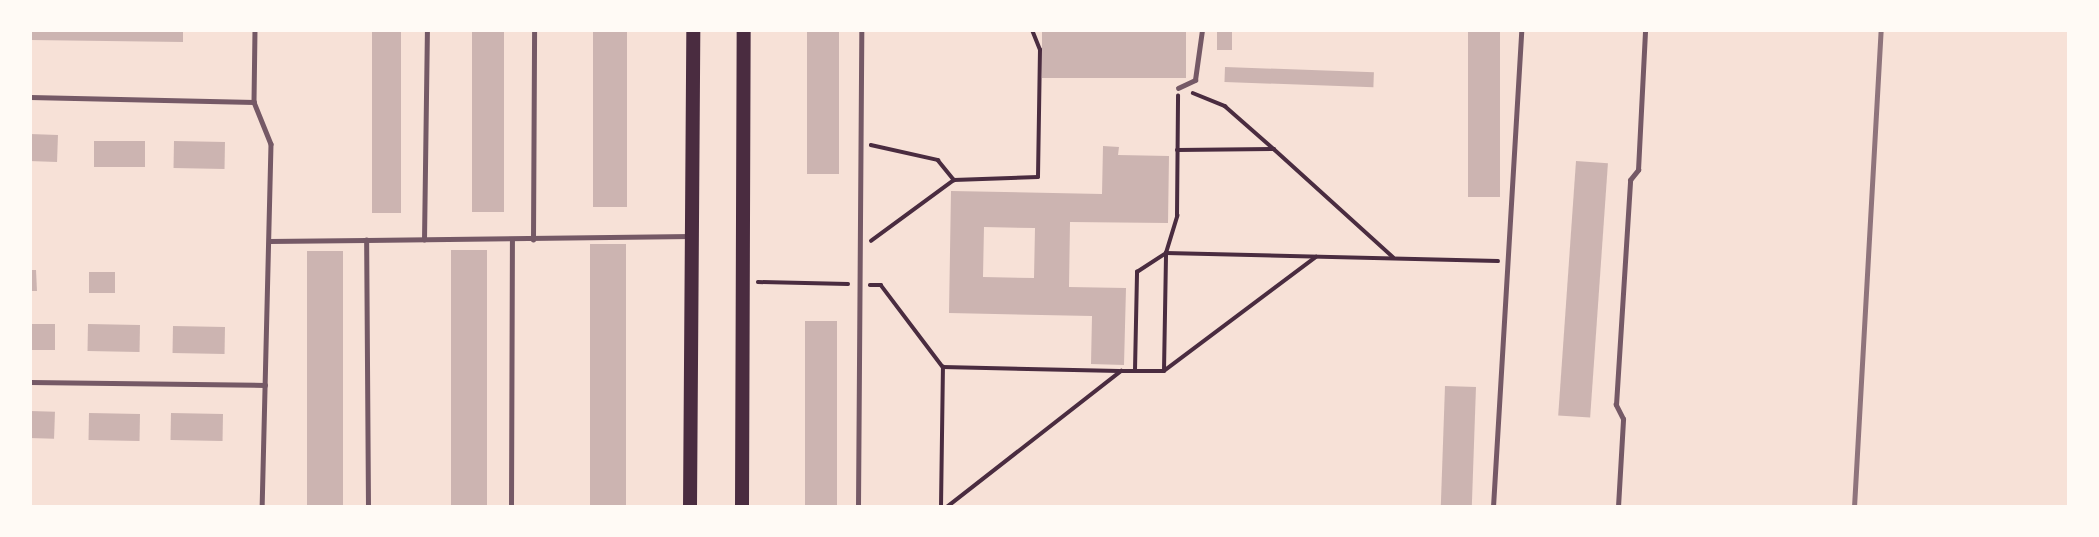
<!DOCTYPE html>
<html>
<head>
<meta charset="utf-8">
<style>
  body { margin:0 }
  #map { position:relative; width:2099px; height:537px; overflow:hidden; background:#f7e1d7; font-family:Arial,sans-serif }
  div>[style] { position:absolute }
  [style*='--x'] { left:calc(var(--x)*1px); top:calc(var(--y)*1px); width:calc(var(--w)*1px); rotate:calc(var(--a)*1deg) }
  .building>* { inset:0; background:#ccb4b1; transform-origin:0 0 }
  .path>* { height:3.5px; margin:-1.75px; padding:0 1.75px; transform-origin:1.75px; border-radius:1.75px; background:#4a2c40 }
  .service>* { height:4.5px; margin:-2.25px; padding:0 2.25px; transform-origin:2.25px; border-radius:2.25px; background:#755966 }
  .secondary>* { height:14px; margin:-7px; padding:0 7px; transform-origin:7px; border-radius:7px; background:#4a2c40 }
  .rail>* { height:5px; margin:-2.5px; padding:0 2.5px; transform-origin:2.5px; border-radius:2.5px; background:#8f747c }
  span { translate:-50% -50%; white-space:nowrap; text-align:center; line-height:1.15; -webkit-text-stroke:6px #fffaf5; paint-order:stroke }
  .frame { position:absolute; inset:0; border:32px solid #fffaf5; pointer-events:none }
</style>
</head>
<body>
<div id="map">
  <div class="building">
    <div style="clip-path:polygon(30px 30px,183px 30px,183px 42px,30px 40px)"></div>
    <div style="left:372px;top:30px;width:29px;height:183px"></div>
    <div style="left:472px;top:30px;width:32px;height:182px"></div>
    <div style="left:593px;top:30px;width:34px;height:177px"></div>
    <div style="left:807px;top:30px;width:32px;height:144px"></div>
    <div style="left:1042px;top:30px;width:144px;height:48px"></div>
    <div style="left:1217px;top:30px;width:15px;height:20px"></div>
    <div style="left:1468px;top:30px;width:32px;height:167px"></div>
    <div style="left:1225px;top:67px;width:149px;height:15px;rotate:2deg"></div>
    <div style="left:30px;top:134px;width:28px;height:27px;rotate:2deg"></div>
    <div style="left:94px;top:141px;width:51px;height:26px"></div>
    <div style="left:174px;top:141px;width:51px;height:27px;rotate:1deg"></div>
    <div style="clip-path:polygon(evenodd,1103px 146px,1119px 147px,1118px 155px,1169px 156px,1168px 223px,1070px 222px,1069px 287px,1126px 288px,1124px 365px,1091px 364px,1092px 316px,949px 313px,951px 191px,1102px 194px,1103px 146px,984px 227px,1035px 228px,1034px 278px,983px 277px,984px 227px)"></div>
    <div style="left:1576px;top:161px;width:32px;height:255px;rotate:4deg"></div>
    <div style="left:590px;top:244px;width:36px;height:263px"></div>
    <div style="left:451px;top:250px;width:36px;height:257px"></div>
    <div style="left:307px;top:251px;width:36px;height:256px"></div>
    <div style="clip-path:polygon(30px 270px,36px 270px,37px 291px,30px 291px)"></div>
    <div style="left:89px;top:272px;width:26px;height:21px"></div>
    <div style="left:805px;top:321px;width:32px;height:186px"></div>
    <div style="left:30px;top:324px;width:25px;height:26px"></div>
    <div style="left:88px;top:324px;width:52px;height:27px;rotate:1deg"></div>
    <div style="left:173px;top:326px;width:52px;height:27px;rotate:1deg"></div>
    <div style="left:1445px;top:386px;width:31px;height:121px;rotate:2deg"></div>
    <div style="left:30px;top:411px;width:25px;height:27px;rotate:2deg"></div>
    <div style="left:89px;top:413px;width:51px;height:27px;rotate:1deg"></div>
    <div style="left:171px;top:413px;width:52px;height:27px;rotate:1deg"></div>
  </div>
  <div class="path">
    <div style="--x:1193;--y:93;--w:35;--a:22"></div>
    <div style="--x:1225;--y:106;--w:65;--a:41.3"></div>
    <div style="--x:871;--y:145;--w:69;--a:12.6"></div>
    <div style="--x:938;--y:160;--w:26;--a:51"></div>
    <div style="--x:954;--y:180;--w:84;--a:-2"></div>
    <div style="--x:1038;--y:177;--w:127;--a:-89.1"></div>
    <div style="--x:1040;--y:50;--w:22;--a:-112"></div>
    <div style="--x:1177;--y:150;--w:97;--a:-0.6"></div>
    <div style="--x:1274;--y:149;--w:161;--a:42.2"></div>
    <div style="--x:871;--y:241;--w:103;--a:-36.3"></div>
    <div style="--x:758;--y:282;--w:90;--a:1.3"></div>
    <div style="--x:870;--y:285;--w:11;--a:0"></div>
    <div style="--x:881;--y:285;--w:103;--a:52.9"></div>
    <div style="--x:943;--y:367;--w:176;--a:1.3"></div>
    <div style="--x:1135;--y:370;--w:98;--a:-88.8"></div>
    <div style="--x:1137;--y:272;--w:35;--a:-33"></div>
    <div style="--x:1166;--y:253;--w:39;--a:-73"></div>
    <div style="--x:1177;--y:216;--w:120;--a:-89.5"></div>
    <div style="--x:1164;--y:371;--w:190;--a:-36.9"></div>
    <div style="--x:941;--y:507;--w:140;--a:-89.2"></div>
    <div style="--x:947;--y:507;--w:221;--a:-38"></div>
    <div style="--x:1121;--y:371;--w:43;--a:0"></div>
    <div style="--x:1164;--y:371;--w:118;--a:-89"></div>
    <div style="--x:1166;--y:253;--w:332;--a:1.4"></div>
  </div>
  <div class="service">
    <div style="--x:255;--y:30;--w:72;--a:90.8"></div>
    <div style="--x:254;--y:102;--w:45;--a:68"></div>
    <div style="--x:271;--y:144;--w:363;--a:91.4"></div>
    <div style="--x:1178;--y:88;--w:19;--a:-25"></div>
    <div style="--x:1195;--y:80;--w:50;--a:-82"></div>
    <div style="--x:30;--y:97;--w:224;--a:1.3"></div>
    <div style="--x:424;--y:240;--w:210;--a:-89.2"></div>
    <div style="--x:533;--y:240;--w:210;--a:-89.7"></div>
    <div style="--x:269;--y:241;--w:97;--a:-0.6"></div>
    <div style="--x:30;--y:382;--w:235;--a:0.7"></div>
    <div style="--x:368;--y:507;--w:267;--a:-90.4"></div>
    <div style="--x:366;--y:240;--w:325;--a:-0.7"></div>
    <div style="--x:511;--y:507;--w:267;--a:-89.8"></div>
    <div style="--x:858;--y:507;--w:477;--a:-89.6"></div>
    <div style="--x:1493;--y:507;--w:478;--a:-86.6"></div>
    <div style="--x:1618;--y:507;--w:88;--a:-86.7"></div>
    <div style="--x:1623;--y:419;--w:16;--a:-117"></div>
    <div style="--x:1616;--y:405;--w:225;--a:-86.4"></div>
    <div style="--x:1630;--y:180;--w:13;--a:-51"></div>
    <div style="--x:1638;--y:170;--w:140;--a:-87.1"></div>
  </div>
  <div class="secondary">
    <div style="--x:690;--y:507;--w:477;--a:-89.6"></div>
    <div style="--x:742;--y:507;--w:477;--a:-89.8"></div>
  </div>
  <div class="rail">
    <div style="--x:1854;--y:507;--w:478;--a:-86.8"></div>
  </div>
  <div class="frame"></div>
</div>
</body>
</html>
